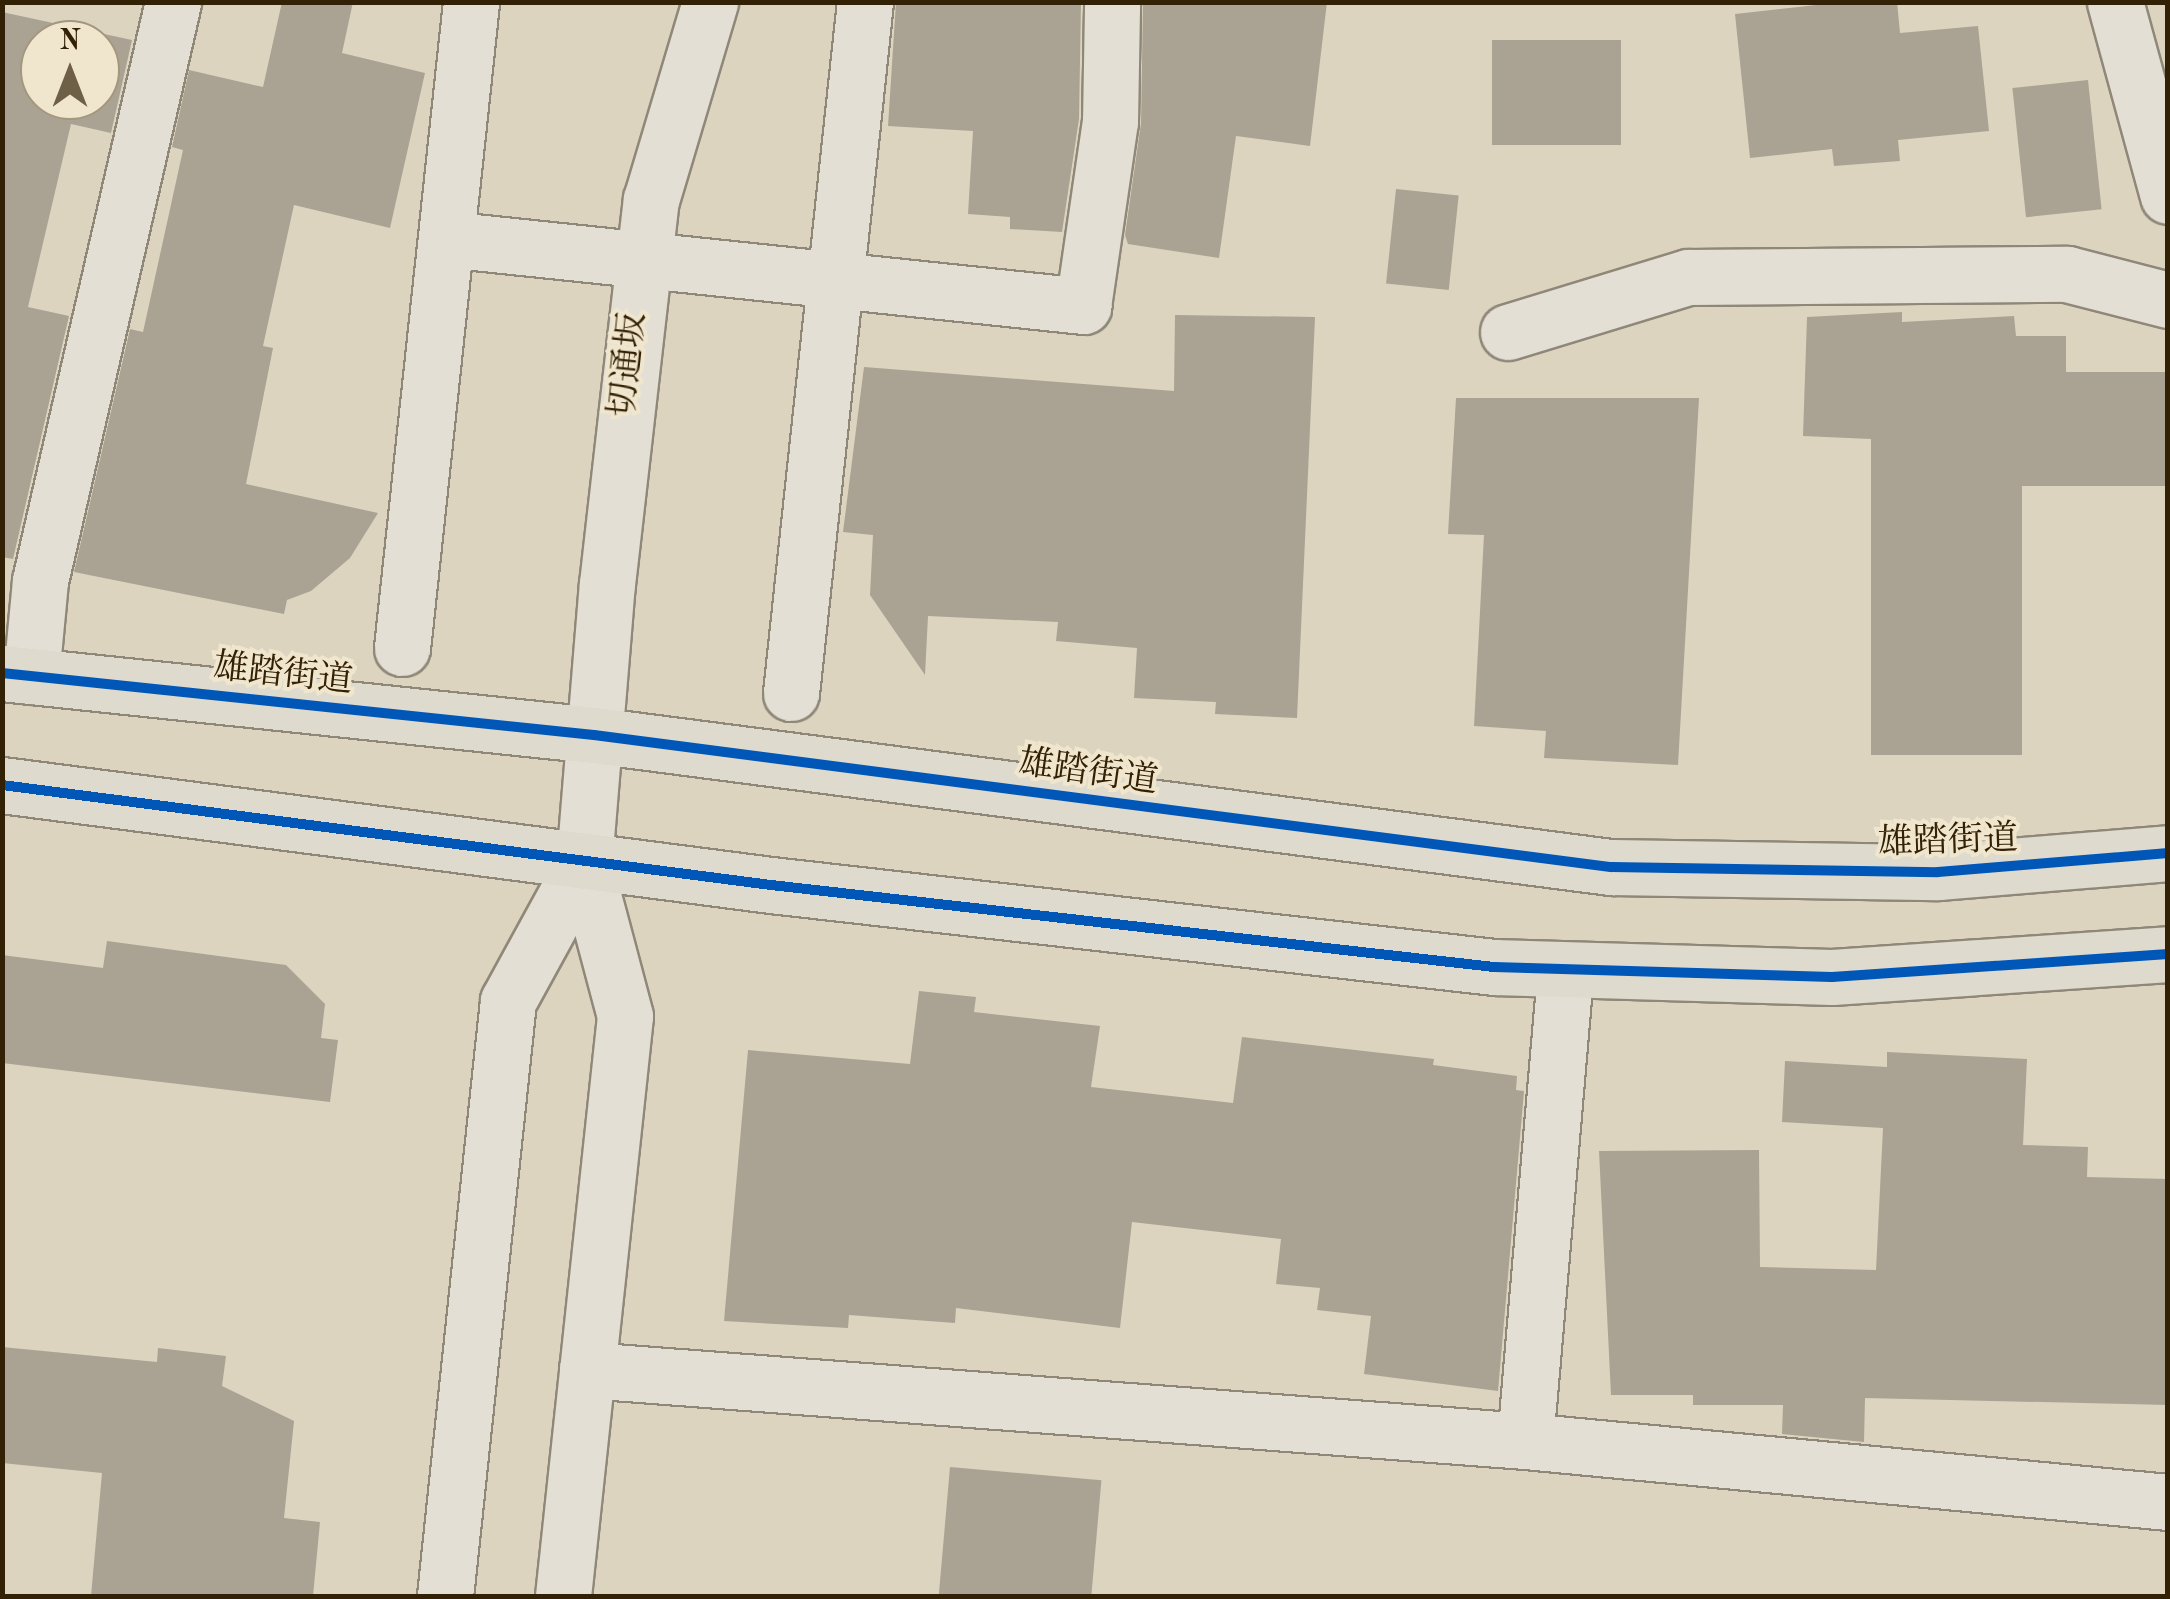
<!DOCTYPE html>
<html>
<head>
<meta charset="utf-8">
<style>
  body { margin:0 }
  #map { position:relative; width:2170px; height:1599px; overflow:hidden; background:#dcd4bf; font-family:"Old Standard TT","Noto Serif JP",serif }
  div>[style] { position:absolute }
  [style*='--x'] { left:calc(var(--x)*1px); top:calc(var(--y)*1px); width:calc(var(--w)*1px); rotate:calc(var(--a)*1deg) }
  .building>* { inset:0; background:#aaa393; transform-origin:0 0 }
  .roads { filter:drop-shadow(2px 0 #8f8879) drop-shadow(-2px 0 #8f8879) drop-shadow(0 2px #8f8879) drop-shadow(0 -2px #8f8879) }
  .minor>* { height:55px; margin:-27.5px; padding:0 27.5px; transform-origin:27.5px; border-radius:27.5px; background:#e4dfd5 }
  .major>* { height:55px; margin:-27.5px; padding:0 27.5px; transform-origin:27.5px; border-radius:27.5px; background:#dfdace }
  .cycleway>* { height:10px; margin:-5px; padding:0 5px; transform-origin:5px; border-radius:5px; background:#0057b8 }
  span { translate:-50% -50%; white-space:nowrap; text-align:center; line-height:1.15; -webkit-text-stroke:8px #f0e6ce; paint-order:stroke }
  .street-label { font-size:35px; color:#332105 }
  .frame { position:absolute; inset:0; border:5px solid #332105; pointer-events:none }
  .north { position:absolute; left:20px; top:20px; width:100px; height:100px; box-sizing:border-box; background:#f0e6ce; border:2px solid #a4977e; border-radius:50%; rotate:0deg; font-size:28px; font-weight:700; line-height:40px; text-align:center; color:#332105 }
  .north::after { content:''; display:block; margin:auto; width:35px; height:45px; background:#6e6046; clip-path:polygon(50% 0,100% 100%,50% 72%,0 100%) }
</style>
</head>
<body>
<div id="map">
  <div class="building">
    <div style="clip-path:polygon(282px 2px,353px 2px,342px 53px,425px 73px,390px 228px,294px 205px,263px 346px,273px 348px,246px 484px,378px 513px,350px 558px,311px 591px,287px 600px,284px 614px,74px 572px,130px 329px,143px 332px,183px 150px,172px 147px,189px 70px,263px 87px)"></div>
    <div style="clip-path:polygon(896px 2px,1081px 2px,1079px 119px,1062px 232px,1010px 229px,1010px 217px,968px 214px,973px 131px,888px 126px)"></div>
    <div style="clip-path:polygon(1143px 2px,1327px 2px,1310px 146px,1236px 136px,1219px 258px,1128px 244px,1125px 235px,1141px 123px)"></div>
    <div style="clip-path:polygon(1843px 2px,1897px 2px,1900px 33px,1978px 26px,1989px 131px,1898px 140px,1900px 161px,1834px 166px,1832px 149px,1750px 158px,1735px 14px)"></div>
    <div style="clip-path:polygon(evenodd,2px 12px,132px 40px,111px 133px,71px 124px,28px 307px,69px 316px,13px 559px,2px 557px,2px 12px,40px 40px,100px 40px,100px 100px,40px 100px,40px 40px)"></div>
    <div style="left:1492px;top:40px;width:129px;height:105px"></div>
    <div style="left:2088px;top:80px;width:130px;height:76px;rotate:84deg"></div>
    <div style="left:1396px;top:189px;width:63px;height:95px;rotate:6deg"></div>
    <div style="clip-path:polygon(1902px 312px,1902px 322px,2014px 316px,2016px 336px,2066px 336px,2066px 372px,2168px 372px,2168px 486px,2022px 486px,2022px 755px,1871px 755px,1871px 439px,1803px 436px,1807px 317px)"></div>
    <div style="clip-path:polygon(1175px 315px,1315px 317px,1297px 718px,1215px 714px,1216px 702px,1134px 698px,1137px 648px,1056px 641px,1058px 622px,928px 616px,925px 675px,870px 595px,873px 535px,843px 532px,864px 367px,1174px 391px)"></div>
    <div style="clip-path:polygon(1456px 398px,1699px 398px,1678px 765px,1544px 758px,1546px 731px,1474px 726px,1484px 535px,1448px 534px)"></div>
    <div style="clip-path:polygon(107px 941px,286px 965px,325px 1004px,321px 1038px,338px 1040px,330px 1102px,2px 1063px,2px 955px,103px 968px)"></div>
    <div style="clip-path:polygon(919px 991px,976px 997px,974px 1012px,1100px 1026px,1091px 1087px,1233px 1103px,1242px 1037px,1434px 1059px,1433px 1065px,1517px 1076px,1516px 1090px,1524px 1091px,1498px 1391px,1364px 1374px,1371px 1316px,1317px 1310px,1320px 1288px,1276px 1284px,1281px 1239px,1132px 1222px,1120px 1328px,956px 1308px,955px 1323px,849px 1315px,848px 1328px,724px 1321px,748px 1050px,910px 1064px)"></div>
    <div style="clip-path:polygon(1887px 1052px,2027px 1059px,2023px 1145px,2088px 1147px,2087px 1177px,2168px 1179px,2168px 1405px,1865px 1398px,1864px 1442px,1782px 1434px,1783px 1405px,1693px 1405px,1693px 1395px,1611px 1395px,1599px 1151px,1759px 1150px,1760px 1267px,1876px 1270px,1883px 1128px,1782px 1122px,1785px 1061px,1887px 1067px)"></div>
    <div style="clip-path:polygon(2px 1347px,157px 1362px,158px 1348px,226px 1356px,222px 1386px,294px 1421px,284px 1518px,320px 1522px,313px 1596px,91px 1596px,102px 1473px,2px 1463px)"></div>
    <div style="left:950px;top:1467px;width:152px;height:129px;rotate:5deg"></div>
  </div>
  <div class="roads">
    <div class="minor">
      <div style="--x:2115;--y:2;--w:201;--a:74.7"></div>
      <div style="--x:446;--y:239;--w:641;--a:6"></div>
      <div style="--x:1083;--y:306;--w:186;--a:-81.7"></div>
      <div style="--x:1110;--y:122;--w:120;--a:-89"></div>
      <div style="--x:1508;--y:332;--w:188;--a:-17"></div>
      <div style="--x:1688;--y:277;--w:379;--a:-0.5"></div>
      <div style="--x:2067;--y:274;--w:104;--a:14.4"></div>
      <div style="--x:402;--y:648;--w:650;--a:-83.9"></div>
      <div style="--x:31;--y:676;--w:95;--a:-84.6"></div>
      <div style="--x:40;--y:581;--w:594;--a:-77.06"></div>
      <div style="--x:791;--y:693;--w:695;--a:-83.89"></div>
      <div style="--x:587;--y:1370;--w:941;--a:4.33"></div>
      <div style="--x:1525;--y:1441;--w:646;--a:5.42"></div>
      <div style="--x:1525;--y:1441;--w:471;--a:-85.1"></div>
      <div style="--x:445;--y:1596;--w:598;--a:-83.96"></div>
      <div style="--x:508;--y:1001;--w:158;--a:-61.3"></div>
      <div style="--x:563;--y:1596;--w:583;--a:-83.9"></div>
      <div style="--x:625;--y:1016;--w:159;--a:-104.9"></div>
      <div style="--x:584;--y:862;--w:279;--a:-85.3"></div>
      <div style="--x:607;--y:584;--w:387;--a:-83.5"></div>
      <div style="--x:651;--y:200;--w:207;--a:-73.4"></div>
    </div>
    <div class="major">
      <div style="--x:2;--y:673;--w:595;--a:5.98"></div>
      <div style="--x:594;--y:735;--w:1026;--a:7.4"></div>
      <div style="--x:1611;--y:867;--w:327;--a:0.9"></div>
      <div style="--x:1938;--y:872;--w:231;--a:-4.7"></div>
      <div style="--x:2;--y:785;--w:775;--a:7.41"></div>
      <div style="--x:771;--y:885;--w:728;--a:6.47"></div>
      <div style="--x:1494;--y:967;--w:338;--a:1.7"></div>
      <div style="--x:1832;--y:977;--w:337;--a:-3.9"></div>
    </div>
  </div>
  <div class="cycleway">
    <div style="--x:2;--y:673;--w:595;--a:5.98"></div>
    <div style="--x:594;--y:735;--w:1026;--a:7.4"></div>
    <div style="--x:1611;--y:867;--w:327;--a:0.9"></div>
    <div style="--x:1938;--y:872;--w:231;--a:-4.7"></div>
    <div style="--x:2;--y:785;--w:775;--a:7.41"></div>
    <div style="--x:771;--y:885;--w:728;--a:6.47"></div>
    <div style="--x:1494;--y:967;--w:338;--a:1.7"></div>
    <div style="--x:1832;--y:977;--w:337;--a:-3.9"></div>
  </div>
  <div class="street-label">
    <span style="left:629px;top:365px;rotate:-84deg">切通坂</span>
    <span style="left:283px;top:675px;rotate:6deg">雄踏街道</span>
    <span style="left:1088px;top:773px;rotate:8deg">雄踏街道</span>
    <span style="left:1948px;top:842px;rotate:-2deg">雄踏街道</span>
  </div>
  <div class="frame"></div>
  <div class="north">N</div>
</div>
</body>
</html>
